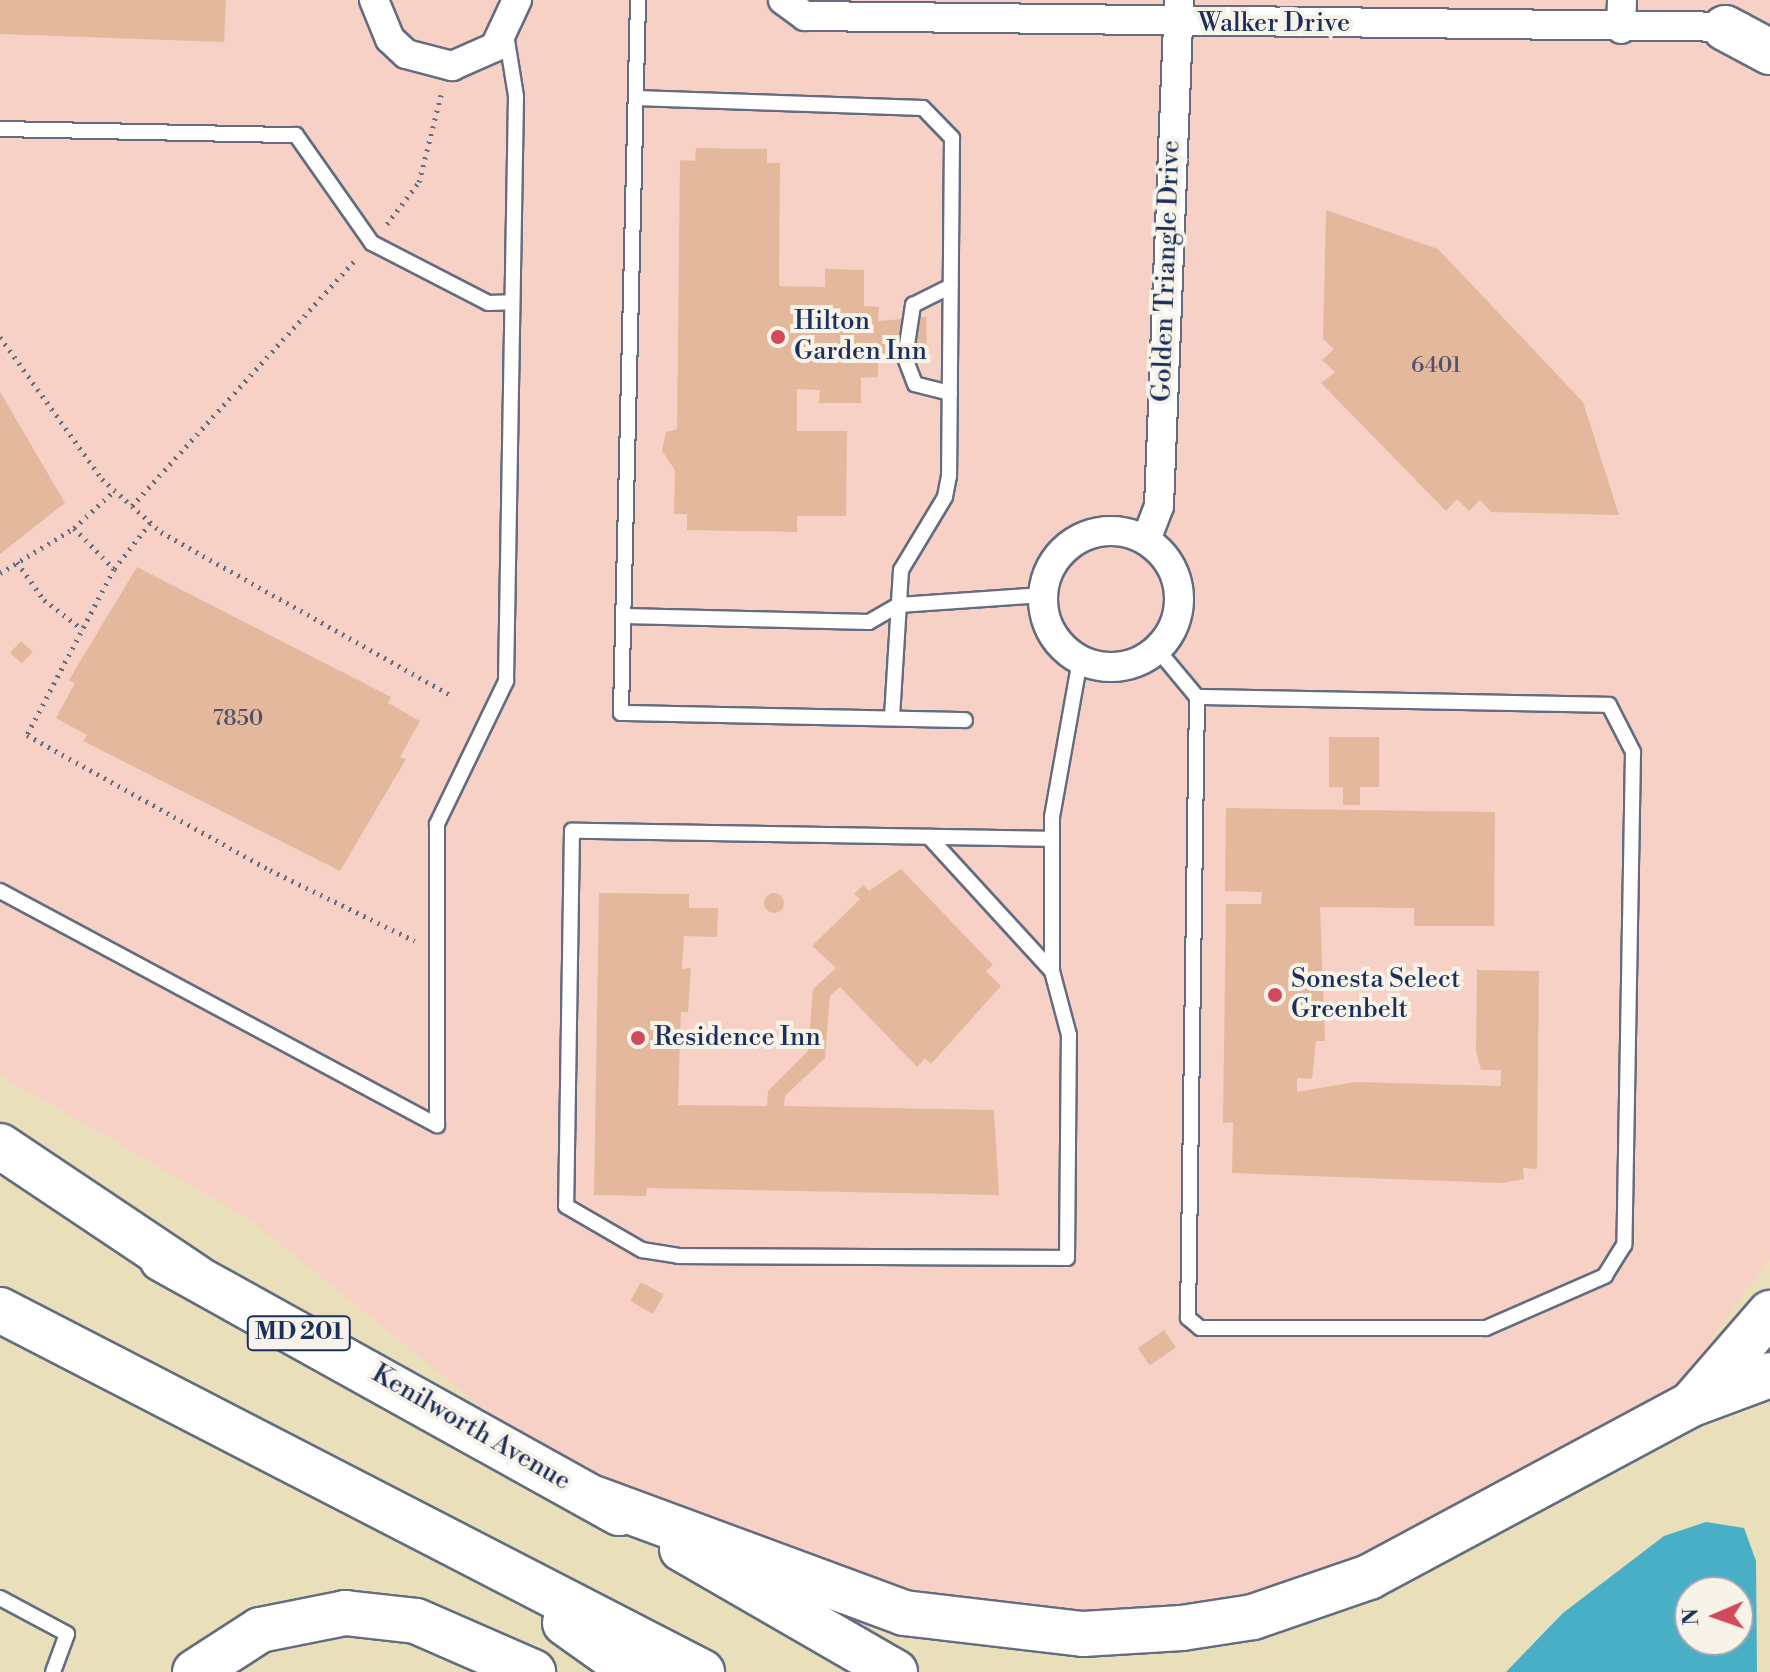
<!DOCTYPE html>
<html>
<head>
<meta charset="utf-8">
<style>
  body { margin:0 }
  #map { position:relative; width:1770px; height:1672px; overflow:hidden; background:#eadfbb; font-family:"Libre Bodoni",serif }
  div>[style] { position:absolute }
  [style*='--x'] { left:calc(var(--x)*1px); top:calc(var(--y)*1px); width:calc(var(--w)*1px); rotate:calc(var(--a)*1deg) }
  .built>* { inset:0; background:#f7d1c6 }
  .water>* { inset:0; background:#48afc7 }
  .building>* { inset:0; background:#e4b89d; transform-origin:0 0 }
  .round { border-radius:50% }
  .path>* { height:5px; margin-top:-2.5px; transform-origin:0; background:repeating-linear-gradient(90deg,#636d7f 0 2px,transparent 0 8px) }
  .roads { filter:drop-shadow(2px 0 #636d7f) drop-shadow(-2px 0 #636d7f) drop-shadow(0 2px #636d7f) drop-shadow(0 -2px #636d7f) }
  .lane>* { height:14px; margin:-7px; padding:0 7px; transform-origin:7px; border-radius:7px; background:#fff }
  .street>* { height:28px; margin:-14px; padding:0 14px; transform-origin:14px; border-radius:14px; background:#fff }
  .street>.ring { margin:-14px; padding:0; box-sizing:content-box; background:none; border:28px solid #fff; border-radius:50% }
  .primary>* { height:44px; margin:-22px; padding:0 22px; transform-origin:22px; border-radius:22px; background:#fff }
  .highway>* { height:44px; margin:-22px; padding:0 22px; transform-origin:22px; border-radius:22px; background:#fff }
  .dots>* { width:22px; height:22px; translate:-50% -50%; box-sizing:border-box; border:4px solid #f7f3e8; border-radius:50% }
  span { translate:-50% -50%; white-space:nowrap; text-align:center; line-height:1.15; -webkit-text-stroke:8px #f7f3e8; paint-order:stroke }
  .number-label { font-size:22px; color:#4d516e }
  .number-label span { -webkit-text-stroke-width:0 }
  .shield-label span { padding:2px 6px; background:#f7f3e8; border:2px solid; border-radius:6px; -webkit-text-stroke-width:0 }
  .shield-label { font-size:24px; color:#1b2f5e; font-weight:700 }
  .street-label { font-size:26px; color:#1b2f5e }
  .poi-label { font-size:26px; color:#1b2f5e }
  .left { translate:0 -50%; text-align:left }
  .north { position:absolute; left:1674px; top:1576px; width:80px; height:80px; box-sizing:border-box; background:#f7f3e8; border:2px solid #9fa5b1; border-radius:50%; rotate:268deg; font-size:22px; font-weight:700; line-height:32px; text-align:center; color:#1b2f5e }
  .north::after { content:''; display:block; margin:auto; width:28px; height:36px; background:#d1495b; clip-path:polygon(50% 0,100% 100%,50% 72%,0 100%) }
</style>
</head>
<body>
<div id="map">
  <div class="built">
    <div style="clip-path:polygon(0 0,1770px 0,1770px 1258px,1712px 1337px,1692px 1404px,1253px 1617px,954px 1622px,596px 1499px,249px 1219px,0 1075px)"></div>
  </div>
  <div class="water">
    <div style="clip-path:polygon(evenodd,1706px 1522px,1744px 1528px,1756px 1561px,1757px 1672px,1506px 1672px,1563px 1613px,1664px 1536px,1706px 1522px,1690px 1592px,1738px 1592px,1738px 1640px,1690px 1640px,1690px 1592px)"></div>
  </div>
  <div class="building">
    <div style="clip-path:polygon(0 0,226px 0,224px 42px,0 34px)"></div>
    <div style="clip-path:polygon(696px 148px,767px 149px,767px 163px,780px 163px,779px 286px,825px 287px,825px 269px,864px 270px,864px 306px,879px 307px,878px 321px,926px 317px,927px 358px,878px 353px,878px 377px,861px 378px,861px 403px,819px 403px,820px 390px,797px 389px,797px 431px,847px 431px,846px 516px,797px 516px,797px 532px,687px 530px,687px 514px,674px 514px,675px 470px,662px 451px,666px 432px,677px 429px,680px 160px,695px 161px)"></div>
    <div style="clip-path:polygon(1326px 210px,1438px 249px,1583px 402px,1619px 515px,1491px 512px,1480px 500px,1469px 511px,1457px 499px,1446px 511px,1321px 383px,1335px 372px,1322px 360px,1334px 349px,1323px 339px)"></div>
    <div style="clip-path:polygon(0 392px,65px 503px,0 554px)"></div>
    <div style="clip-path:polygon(137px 567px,391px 697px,388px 703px,420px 721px,400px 757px,406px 759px,340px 871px,83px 741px,87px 735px,56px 718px,75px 683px,69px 680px)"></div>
    <div style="left:21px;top:641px;width:16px;height:16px;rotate:43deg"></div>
    <div style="clip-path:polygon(1329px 737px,1379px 737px,1379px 787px,1360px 787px,1360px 805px,1343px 805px,1343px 787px,1329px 787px)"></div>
    <div style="clip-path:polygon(1226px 808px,1495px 812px,1494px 926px,1414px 926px,1414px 908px,1320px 907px,1325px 1041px,1316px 1041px,1312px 1079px,1297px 1078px,1297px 1092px,1355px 1082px,1501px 1086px,1501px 1070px,1481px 1070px,1476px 1051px,1477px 970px,1539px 971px,1537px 1169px,1523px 1168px,1524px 1179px,1502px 1183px,1232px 1173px,1233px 1122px,1223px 1123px,1226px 904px,1261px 904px,1262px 892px,1225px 891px)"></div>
    <div style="clip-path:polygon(901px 869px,993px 965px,986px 971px,1001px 986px,931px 1064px,925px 1058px,917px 1067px,840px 987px,830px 996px,825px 1058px,785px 1096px,784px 1106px,994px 1110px,999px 1195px,647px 1188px,646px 1196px,594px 1195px,599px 893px,689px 894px,689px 908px,718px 908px,717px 937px,684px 936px,682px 969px,691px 968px,688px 1012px,681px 1012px,678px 1105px,767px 1106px,768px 1091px,808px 1051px,813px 989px,836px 968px,812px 946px,860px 899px,854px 894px,863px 885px,869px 891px)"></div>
    <div class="round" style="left:764px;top:893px;width:20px;height:20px"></div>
    <div style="left:641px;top:1282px;width:26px;height:22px;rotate:29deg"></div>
    <div style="left:1164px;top:1330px;width:21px;height:32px;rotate:55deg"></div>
  </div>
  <div class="path">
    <div style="--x:387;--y:224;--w:53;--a:-52.7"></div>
    <div style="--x:419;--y:182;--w:90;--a:-75.8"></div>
    <div style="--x:0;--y:337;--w:175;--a:54.3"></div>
    <div style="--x:102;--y:479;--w:79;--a:41.9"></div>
    <div style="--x:161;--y:532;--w:336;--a:29.4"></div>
    <div style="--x:132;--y:506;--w:335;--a:-47.8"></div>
    <div style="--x:150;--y:523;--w:58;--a:128"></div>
    <div style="--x:114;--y:569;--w:187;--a:117.7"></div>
    <div style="--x:27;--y:735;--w:278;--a:29.1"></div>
    <div style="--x:270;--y:870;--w:161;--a:26.1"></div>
    <div style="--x:74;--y:528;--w:57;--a:45.7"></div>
    <div style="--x:17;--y:562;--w:47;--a:54.6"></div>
    <div style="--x:44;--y:600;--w:48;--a:37.3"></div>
    <div style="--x:0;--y:573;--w:87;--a:-31.3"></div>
    <div style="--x:74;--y:528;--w:56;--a:-42.8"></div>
  </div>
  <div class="roads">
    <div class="lane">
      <div style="--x:638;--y:0;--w:713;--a:91.37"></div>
      <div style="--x:621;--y:713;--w:344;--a:1.2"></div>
      <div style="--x:636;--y:98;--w:287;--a:2"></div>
      <div style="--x:923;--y:108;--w:42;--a:46"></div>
      <div style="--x:952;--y:138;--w:338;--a:90.5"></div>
      <div style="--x:949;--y:476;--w:21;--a:101"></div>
      <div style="--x:945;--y:497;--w:85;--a:121.1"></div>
      <div style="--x:901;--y:570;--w:148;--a:93.5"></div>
      <div style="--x:0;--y:129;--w:296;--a:1.2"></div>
      <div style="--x:296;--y:135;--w:132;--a:54.9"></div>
      <div style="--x:372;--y:243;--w:131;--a:27.3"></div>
      <div style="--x:488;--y:303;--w:24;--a:-2"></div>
      <div style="--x:950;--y:393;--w:36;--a:-166"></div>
      <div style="--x:915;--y:384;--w:28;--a:-111"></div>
      <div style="--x:905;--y:358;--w:54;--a:-81.4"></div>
      <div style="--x:913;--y:305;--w:42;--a:-26.6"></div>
      <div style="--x:624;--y:616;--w:245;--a:1.4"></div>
      <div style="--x:869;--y:622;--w:34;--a:-30"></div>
      <div style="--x:899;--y:605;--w:144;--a:-4"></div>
      <div style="--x:1157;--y:649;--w:62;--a:50.2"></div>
      <div style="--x:1197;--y:697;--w:412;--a:1.1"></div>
      <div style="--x:1609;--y:705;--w:53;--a:62.9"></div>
      <div style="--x:1633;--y:752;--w:493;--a:91"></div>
      <div style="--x:1624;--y:1245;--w:36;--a:122"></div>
      <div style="--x:1605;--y:1276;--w:130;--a:156.4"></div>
      <div style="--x:1486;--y:1328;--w:286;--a:180"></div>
      <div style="--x:1200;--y:1328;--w:16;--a:-140"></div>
      <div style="--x:1188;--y:1318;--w:621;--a:-89.17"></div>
      <div style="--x:929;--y:837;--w:182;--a:47.5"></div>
      <div style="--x:1052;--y:839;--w:480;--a:-179"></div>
      <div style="--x:572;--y:831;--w:375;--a:90.9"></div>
      <div style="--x:566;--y:1206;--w:88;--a:30.1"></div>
      <div style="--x:642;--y:1250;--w:36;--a:9"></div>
      <div style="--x:678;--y:1256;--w:389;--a:0.3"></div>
      <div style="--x:1067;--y:1258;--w:223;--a:-89.5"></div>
      <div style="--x:1069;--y:1035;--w:66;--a:-104.9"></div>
      <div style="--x:1052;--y:971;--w:154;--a:-90"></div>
      <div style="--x:1052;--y:817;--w:159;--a:-79.9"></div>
      <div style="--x:0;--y:891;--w:496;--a:28.2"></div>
      <div style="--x:437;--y:1125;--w:301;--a:-90"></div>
      <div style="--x:437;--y:824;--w:159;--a:-64.2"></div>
      <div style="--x:506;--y:681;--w:585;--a:-89.02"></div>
      <div style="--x:516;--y:96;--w:63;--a:-99.2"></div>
      <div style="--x:0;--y:1598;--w:76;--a:28.2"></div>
      <div style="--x:67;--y:1634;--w:40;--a:110.2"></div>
    </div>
    <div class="street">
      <div style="--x:374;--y:0;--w:42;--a:67.7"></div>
      <div style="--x:390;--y:39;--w:22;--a:43"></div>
      <div style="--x:406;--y:54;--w:48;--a:14.6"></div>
      <div style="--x:452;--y:66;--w:47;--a:-23.8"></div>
      <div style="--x:495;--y:47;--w:52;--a:-64.9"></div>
      <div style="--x:783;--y:0;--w:27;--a:36"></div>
      <div style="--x:805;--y:16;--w:935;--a:0.67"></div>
      <div style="--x:1621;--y:29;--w:29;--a:-88"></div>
      <div class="ring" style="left:1043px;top:531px;width:108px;height:108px"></div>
      <div style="--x:1146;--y:540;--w:36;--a:-69"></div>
      <div style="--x:1159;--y:506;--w:506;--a:-87.74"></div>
    </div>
    <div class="primary">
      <div style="--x:1725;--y:28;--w:51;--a:28.1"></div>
      <div style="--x:162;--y:1259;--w:523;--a:29.07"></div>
      <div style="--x:0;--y:1310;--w:790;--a:27.28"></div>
      <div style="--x:1693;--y:1402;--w:118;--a:-49.1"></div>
      <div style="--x:596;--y:1499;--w:328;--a:20.3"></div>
      <div style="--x:904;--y:1613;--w:180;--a:6.7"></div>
      <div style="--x:1083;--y:1634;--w:99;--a:-3.5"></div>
      <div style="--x:1182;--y:1628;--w:72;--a:-8.8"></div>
      <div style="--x:1253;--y:1617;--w:123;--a:-19"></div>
      <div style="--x:1369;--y:1577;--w:366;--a:-28.2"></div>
      <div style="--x:1692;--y:1404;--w:83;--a:-20.4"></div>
      <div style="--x:682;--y:1549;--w:246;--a:30"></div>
      <div style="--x:565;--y:1623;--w:85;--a:35.4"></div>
      <div style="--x:195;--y:1672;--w:77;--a:-32.9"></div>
      <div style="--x:260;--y:1630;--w:87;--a:-11.3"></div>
      <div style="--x:345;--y:1613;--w:71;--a:6.4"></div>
      <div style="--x:416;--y:1621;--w:128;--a:23.6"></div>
    </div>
    <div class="highway">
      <div style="--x:0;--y:1146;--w:234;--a:33.8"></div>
    </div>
  </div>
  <div class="dots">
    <div style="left:778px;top:337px;background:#d1495b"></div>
    <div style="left:1275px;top:995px;background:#d1495b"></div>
    <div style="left:638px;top:1038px;background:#d1495b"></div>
  </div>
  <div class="number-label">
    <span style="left:1436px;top:366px">6401</span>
    <span style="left:238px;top:719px">7850</span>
  </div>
  <div class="shield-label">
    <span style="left:299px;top:1333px">MD 201</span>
  </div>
  <div class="street-label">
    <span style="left:1274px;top:24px">Walker Drive</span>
    <span style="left:1167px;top:271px;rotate:-88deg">Golden Triangle Drive</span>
    <span style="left:471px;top:1428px;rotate:30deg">Kenilworth Avenue</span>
  </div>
  <div class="poi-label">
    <span class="left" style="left:794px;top:337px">Hilton<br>Garden Inn</span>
    <span class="left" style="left:1291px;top:995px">Sonesta Select<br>Greenbelt</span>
    <span class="left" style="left:654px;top:1038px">Residence Inn</span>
  </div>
  <div class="north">N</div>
</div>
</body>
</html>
